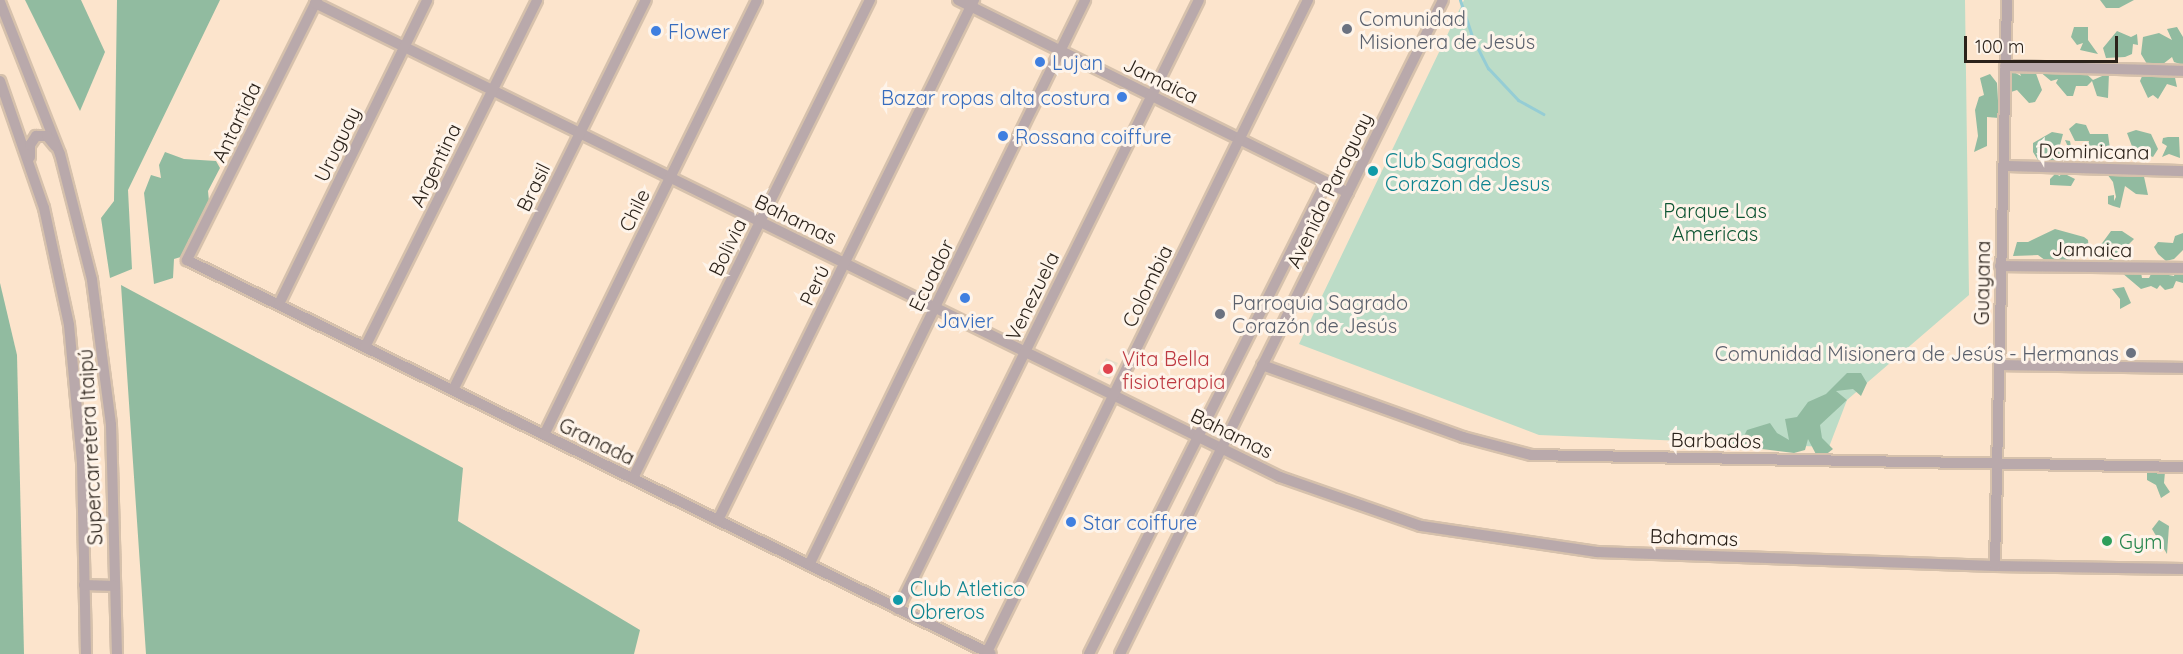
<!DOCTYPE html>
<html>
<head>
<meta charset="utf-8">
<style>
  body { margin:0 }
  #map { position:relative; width:2183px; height:654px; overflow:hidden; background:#fce4cc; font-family:Quicksand,sans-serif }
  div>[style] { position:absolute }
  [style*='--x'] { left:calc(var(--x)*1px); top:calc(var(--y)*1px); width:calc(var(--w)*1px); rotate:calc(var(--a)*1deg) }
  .medical>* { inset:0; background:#e9ddc9 }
  .green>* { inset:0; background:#bcdcc7 }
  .forest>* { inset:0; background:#91bba0 }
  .stream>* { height:3px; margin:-1.5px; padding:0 1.5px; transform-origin:1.5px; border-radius:1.5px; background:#95cdd5 }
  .roads { filter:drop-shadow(2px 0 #d6c1ac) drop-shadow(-2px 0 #d6c1ac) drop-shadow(0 2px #d6c1ac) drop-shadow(0 -2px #d6c1ac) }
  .minor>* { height:10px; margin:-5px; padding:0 5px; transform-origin:5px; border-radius:5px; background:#b9a9ab }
  .dots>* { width:16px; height:16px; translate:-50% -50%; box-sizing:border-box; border:3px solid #fef4ea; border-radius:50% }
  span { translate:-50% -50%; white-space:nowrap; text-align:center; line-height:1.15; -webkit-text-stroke:6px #fef4ea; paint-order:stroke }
  .worship-label { font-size:20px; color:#5b616d }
  .left { translate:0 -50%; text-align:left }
  .right { translate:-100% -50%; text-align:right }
  .shop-label { font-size:20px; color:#366cbe }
  .street-label { font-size:20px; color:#2b221a }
  .culture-label { font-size:20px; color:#0d838f }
  .park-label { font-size:20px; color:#0e5533 }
  .health-label { font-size:20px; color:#be3a42 }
  .leisure-label { font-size:20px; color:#27864d }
  .scale { position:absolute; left:1964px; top:36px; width:154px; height:27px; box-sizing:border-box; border:3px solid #2b221a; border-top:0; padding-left:8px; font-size:18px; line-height:21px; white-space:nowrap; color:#2b221a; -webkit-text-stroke:4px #fef4ea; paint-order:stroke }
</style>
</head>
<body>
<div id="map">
  <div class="medical">
    <div style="clip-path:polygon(1106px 358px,1118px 363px,1110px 379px,1097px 374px)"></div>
  </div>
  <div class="green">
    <div style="clip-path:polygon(1464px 0,1965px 0,1969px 295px,1847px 400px,1829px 447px,1539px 435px,1299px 344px)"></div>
  </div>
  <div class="forest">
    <div style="clip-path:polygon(25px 0,81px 0,105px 52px,80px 111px)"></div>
    <div style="clip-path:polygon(117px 0,220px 0,128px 190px,132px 269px,110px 278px,101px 218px,114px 201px)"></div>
    <div style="clip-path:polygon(2100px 0,2134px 0,2119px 8px,2106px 8px)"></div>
    <div style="clip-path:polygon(2074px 27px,2088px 27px,2088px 40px,2098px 54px,2080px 50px,2083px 43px,2077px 45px,2071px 37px)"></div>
    <div style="clip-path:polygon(2177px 27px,2183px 37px,2183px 65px,2174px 62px,2172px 57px,2163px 64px,2147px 64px,2141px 54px,2143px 37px,2159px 33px,2172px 40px,2167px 29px)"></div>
    <div style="clip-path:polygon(2117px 31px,2131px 37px,2137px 34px,2138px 45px,2133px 44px,2132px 54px,2125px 57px,2106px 58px,2103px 48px)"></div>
    <div style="clip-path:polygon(2079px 67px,2093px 80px,2109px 73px,2108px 98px,2097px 96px,2092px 81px,2087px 86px,2076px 86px,2073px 96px,2067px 96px,2056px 83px,2058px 79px,2051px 81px,2039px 71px)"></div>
    <div style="clip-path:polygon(2034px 68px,2042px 90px,2035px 102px,2029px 103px,2017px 90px,2011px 92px,2010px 70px,2021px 76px,2018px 69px)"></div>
    <div style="clip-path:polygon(2157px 73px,2174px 73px,2177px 87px,2167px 84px,2158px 99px,2153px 95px,2148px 98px,2140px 81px,2143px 74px)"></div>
    <div style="clip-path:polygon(1990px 74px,1997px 83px,1999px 118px,1987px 117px,1987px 146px,1974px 152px,1978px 136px,1975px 110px,1979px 97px,1984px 95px,1980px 78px)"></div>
    <div style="clip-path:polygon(2076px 123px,2086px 125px,2090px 134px,2108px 134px,2110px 149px,2097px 156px,2088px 146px,2089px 141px,2075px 141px,2069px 129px)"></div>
    <div style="clip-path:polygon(2136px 130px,2151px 134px,2158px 149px,2153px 157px,2133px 149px,2127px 133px)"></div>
    <div style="clip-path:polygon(2052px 132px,2063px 134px,2060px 145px,2065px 149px,2069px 149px,2065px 140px,2070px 141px,2073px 158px,2039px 162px,2033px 152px,2033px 143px)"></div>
    <div style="clip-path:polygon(2168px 137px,2179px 137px,2180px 158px,2169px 154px,2162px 157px,2167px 146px,2162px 143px,2163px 138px)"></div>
    <div style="clip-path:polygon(165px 152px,184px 159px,216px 161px,220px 168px,208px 191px,210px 212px,199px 233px,189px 239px,184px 256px,174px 259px,173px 278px,154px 284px,144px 193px,151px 175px,161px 178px,159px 165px)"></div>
    <div style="clip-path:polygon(2061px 172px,2075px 179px,2071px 186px,2050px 185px,2050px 179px,2055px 174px,2060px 176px)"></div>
    <div style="clip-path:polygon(2096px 172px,2143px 172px,2148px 195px,2136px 194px,2125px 186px,2120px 208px,2113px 206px,2108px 204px,2108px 196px,2114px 195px,2114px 201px,2116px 197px,2113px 182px,2107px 174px)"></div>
    <div style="clip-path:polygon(2055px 229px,2084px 237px,2088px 240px,2089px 252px,2081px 254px,2080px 247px,2072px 243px,2072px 256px,2066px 266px,2053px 266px,2038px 255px,2013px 256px,2017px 242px,2028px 242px)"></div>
    <div style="clip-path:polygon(2111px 231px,2122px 231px,2134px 239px,2127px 246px,2110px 243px,2122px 248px,2122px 252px,2120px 259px,2110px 261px,2100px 246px)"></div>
    <div style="clip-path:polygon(2183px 233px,2183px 250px,2174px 259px,2166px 261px,2158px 254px,2154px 247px,2158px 242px,2173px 243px,2175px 236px)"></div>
    <div style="clip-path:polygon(2115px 267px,2140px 267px,2142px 278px,2149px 278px,2152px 272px,2174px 276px,2175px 272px,2183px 271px,2183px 283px,2176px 281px,2173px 288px,2165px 290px,2160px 285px,2157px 289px,2151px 286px,2141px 289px)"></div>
    <div style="clip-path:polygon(0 283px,17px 355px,24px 654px,0 654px)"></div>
    <div style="clip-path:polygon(121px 285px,463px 468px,458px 521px,640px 630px,634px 654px,146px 654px)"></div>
    <div style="clip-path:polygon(2124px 287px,2131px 303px,2120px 309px,2120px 299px,2112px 289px)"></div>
    <div style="clip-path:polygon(1847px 373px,1861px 373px,1867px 383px,1861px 396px,1853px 389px,1836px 391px,1847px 400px,1820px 425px,1822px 438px,1833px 449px,1819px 460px,1808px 439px,1805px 450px,1794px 453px,1730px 445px,1721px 436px,1732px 433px,1743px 438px,1747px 430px,1770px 423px,1777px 433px,1789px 440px,1785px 419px,1797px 417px,1808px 402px,1826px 394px)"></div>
    <div style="clip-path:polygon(2160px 469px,2165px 472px,2164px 483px,2170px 492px,2161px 498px,2156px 485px,2147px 480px,2147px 472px)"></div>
    <div style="clip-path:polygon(2159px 520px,2169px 526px,2167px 554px,2152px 529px)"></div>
  </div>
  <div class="stream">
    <div style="--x:1460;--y:0;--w:41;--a:71.6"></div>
    <div style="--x:1473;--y:39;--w:33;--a:63"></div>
    <div style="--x:1488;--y:68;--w:44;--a:46.8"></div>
    <div style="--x:1518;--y:100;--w:29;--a:29"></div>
  </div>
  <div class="roads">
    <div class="minor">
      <div style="--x:317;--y:0;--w:291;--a:116.6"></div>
      <div style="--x:187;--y:260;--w:895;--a:26.11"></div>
      <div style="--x:958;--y:0;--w:435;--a:26.3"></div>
      <div style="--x:0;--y:2;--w:163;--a:68.5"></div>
      <div style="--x:60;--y:154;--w:130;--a:75.7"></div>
      <div style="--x:92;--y:280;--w:146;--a:82.5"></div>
      <div style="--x:111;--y:425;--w:229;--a:88.5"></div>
      <div style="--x:315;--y:3;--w:1075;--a:26.16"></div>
      <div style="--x:1280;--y:477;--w:149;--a:19.2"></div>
      <div style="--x:1421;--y:526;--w:178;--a:8.4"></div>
      <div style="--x:1597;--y:552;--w:398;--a:2"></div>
      <div style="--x:1995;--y:566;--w:188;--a:0.9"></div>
      <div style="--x:2005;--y:66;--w:178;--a:1.6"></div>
      <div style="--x:0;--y:81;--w:134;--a:70.9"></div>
      <div style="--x:44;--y:208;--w:120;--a:77.9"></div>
      <div style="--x:69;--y:325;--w:138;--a:84.6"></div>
      <div style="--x:82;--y:462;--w:192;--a:88.8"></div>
      <div style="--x:30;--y:157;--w:12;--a:-90"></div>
      <div style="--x:30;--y:145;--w:11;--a:-56"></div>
      <div style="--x:36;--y:136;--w:11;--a:0"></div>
      <div style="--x:47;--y:136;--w:13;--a:51"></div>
      <div style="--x:2004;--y:166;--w:179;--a:1.6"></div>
      <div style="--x:2000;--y:266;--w:183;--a:0.6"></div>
      <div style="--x:279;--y:304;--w:338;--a:-64"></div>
      <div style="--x:365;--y:347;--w:387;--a:-63.6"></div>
      <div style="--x:1262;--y:365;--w:214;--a:19.7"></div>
      <div style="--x:1463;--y:437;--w:70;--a:14.8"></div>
      <div style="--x:1531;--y:455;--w:652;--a:1.05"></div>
      <div style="--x:2000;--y:365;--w:183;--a:0.9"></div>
      <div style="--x:453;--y:390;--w:435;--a:-63.7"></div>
      <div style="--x:544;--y:435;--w:484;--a:-63.9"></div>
      <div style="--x:633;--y:478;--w:534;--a:-63.63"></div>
      <div style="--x:718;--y:520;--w:580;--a:-63.79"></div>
      <div style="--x:809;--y:565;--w:629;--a:-63.96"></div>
      <div style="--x:1995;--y:566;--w:566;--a:-88.79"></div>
      <div style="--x:84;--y:585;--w:31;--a:2"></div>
      <div style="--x:898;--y:609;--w:679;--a:-63.7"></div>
      <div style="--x:987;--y:652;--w:727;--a:-63.79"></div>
      <div style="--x:1089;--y:654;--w:528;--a:-63.34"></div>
      <div style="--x:1120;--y:654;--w:729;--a:-63.72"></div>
    </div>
  </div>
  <div class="dots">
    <div style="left:1347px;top:29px;background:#6b7280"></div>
    <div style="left:656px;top:31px;background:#3f7fe0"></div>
    <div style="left:1040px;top:62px;background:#3f7fe0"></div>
    <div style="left:1122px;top:97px;background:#3f7fe0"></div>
    <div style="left:1003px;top:136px;background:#3f7fe0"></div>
    <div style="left:1373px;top:171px;background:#0f9aa8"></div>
    <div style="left:965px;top:298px;background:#3f7fe0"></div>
    <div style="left:1220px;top:314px;background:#6b7280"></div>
    <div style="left:2131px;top:353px;background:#6b7280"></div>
    <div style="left:1108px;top:369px;background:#e0444e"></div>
    <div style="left:1071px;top:522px;background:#3f7fe0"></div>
    <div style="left:2107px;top:541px;background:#2e9e5b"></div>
    <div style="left:898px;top:600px;background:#0f9aa8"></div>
  </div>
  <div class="worship-label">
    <span class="left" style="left:1359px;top:30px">Comunidad<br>Misionera de Jesús</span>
    <span class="left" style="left:1232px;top:314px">Parroquia Sagrado<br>Corazón de Jesús</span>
    <span class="right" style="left:2119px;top:353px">Comunidad Misionera de Jesús - Hermanas</span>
  </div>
  <div class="shop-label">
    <span class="left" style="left:668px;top:31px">Flower</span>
    <span class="left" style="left:1052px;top:62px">Lujan</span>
    <span class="right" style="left:1110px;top:97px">Bazar ropas alta costura</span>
    <span class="left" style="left:1015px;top:136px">Rossana coiffure</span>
    <span style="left:965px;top:320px">Javier</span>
    <span class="left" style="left:1083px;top:522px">Star coiffure</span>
  </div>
  <div class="street-label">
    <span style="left:1161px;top:80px;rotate:26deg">Jamaica</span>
    <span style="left:236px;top:122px;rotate:-64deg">Antartida</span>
    <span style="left:337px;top:144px;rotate:-64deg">Uruguay</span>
    <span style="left:2094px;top:151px;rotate:1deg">Dominicana</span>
    <span style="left:435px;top:165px;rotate:-64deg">Argentina</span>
    <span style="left:533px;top:187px;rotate:-64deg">Brasil</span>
    <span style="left:1329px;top:190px;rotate:-64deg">Avenida Paraguay</span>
    <span style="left:634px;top:210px;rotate:-64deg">Chile</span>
    <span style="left:796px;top:219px;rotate:26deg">Bahamas</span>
    <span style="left:727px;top:247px;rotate:-64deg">Bolivia</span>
    <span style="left:2092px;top:249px;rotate:1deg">Jamaica</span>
    <span style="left:931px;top:275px;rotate:-64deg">Ecuador</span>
    <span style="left:1982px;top:283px;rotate:-89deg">Guayana</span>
    <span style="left:814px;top:285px;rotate:-64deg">Perú</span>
    <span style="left:1147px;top:286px;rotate:-64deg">Colombia</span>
    <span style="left:1032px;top:296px;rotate:-64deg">Venezuela</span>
    <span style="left:1232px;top:433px;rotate:26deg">Bahamas</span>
    <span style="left:1716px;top:440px;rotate:1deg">Barbados</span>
    <span style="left:597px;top:441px;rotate:26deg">Granada</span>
    <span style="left:90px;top:447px;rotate:-93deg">Supercarretera Itaipú</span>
    <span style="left:1694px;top:537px;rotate:2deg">Bahamas</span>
  </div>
  <div class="culture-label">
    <span class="left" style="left:1385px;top:172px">Club Sagrados<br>Corazon de Jesus</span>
    <span class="left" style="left:910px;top:600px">Club Atletico<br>Obreros</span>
  </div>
  <div class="park-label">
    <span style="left:1715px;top:222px">Parque Las<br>Americas</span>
  </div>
  <div class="health-label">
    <span class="left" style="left:1122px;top:370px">Vita Bella<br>fisioterapia</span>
  </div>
  <div class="leisure-label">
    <span class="left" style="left:2119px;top:541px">Gym</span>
  </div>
  <div class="scale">100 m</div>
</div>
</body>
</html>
